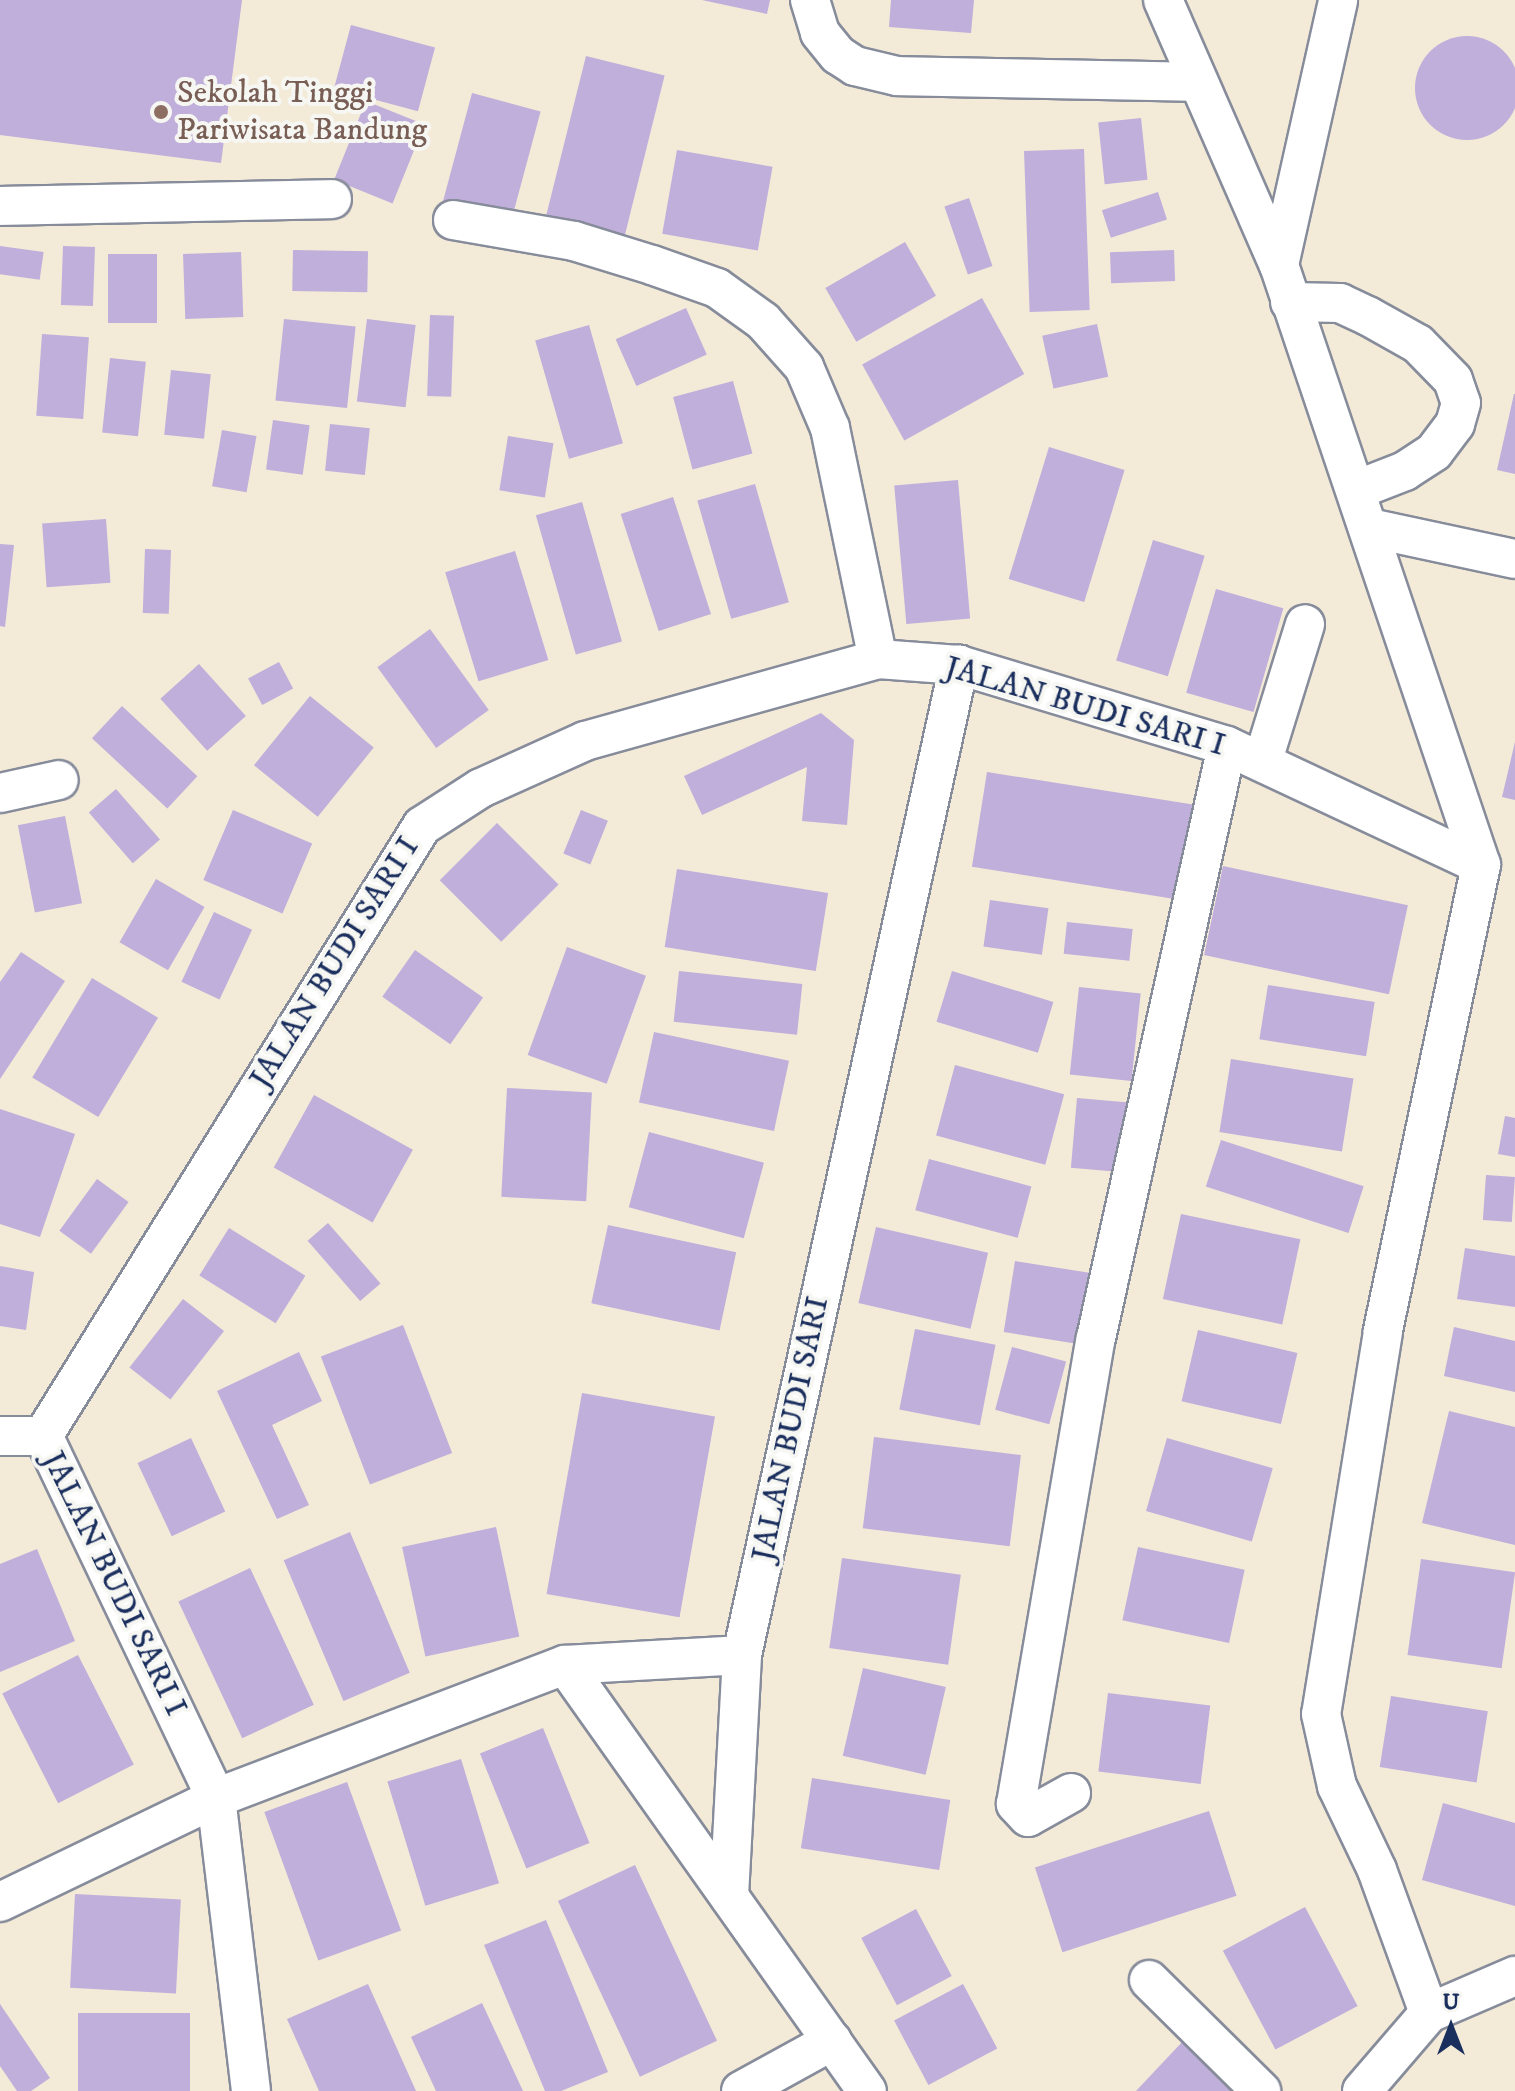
<!DOCTYPE html>
<html>
<head>
<meta charset="utf-8">
<style>
  body { margin:0 }
  #map { position:relative; width:1515px; height:2091px; overflow:hidden; background:#f3ead8; font-family:"IM FELL DW Pica",serif }
  div>[style] { position:absolute }
  [style*='--x'] { left:calc(var(--x)*1px); top:calc(var(--y)*1px); width:calc(var(--w)*1px); rotate:calc(var(--a)*1deg) }
  .building>* { inset:0; background:#c0aedb; transform-origin:0 0 }
  .round { border-radius:50% }
  .roads { filter:drop-shadow(2px 0 #878c9b) drop-shadow(-2px 0 #878c9b) drop-shadow(0 2px #878c9b) drop-shadow(0 -2px #878c9b) }
  .street>* { height:38px; margin:-19px; padding:0 19px; transform-origin:19px; border-radius:19px; background:#fff }
  .dots>* { width:22px; height:22px; translate:-50% -50%; box-sizing:border-box; border:4px solid #f6f6f2; border-radius:50% }
  span { translate:-50% -50%; white-space:nowrap; text-align:center; line-height:1.15; -webkit-text-stroke:8px #f6f6f2; paint-order:stroke }
  .education-label { font-size:32px; color:#785e54 }
  .left { translate:0 -50%; text-align:left }
  .street-label { font-size:32px; color:#1b2f5e }
  .north { position:absolute; left:1411px; top:1987px; width:80px; height:80px; -webkit-text-stroke:6px #f6f6f2; paint-order:stroke; rotate:0deg; font-size:22px; font-weight:700; line-height:32px; text-align:center; color:#1b2f5e }
  .north::after { content:''; display:block; margin:auto; width:28px; height:36px; background:#1b2f5e; clip-path:polygon(50% 0,100% 100%,50% 72%,0 100%) }
</style>
</head>
<body>
<div id="map">
  <div class="building">
    <div style="clip-path:polygon(0 0,242px 0,221px 163px,0 135px)"></div>
    <div style="clip-path:polygon(702px 0,770px 0,767px 14px)"></div>
    <div style="clip-path:polygon(891px 0,974px 0,971px 33px,889px 27px)"></div>
    <div style="left:351px;top:25px;width:87px;height:66px;rotate:15deg"></div>
    <div class="round" style="left:1415px;top:36px;width:104px;height:104px"></div>
    <div style="left:586px;top:56px;width:81px;height:165px;rotate:14deg"></div>
    <div style="left:472px;top:93px;width:71px;height:112px;rotate:15deg"></div>
    <div style="left:366px;top:101px;width:63px;height:85px;rotate:22deg"></div>
    <div style="left:1141px;top:118px;width:62px;height:43px;rotate:84deg"></div>
    <div style="left:1084px;top:149px;width:161px;height:60px;rotate:88deg"></div>
    <div style="left:677px;top:150px;width:97px;height:85px;rotate:10deg"></div>
    <div style="left:1158px;top:192px;width:29px;height:59px;rotate:72deg"></div>
    <div style="left:969px;top:198px;width:72px;height:26px;rotate:71deg"></div>
    <div style="left:905px;top:242px;width:62px;height:92px;rotate:60deg"></div>
    <div style="left:0;top:246px;width:44px;height:28px;rotate:8deg"></div>
    <div style="left:63px;top:246px;width:32px;height:59px;rotate:2deg"></div>
    <div style="left:293px;top:250px;width:75px;height:41px;rotate:1deg"></div>
    <div style="left:1174px;top:250px;width:31px;height:64px;rotate:88deg"></div>
    <div style="left:241px;top:252px;width:65px;height:58px;rotate:88deg"></div>
    <div style="left:108px;top:254px;width:49px;height:69px"></div>
    <div style="left:982px;top:298px;width:87px;height:137px;rotate:61deg"></div>
    <div style="left:686px;top:308px;width:51px;height:77px;rotate:66deg"></div>
    <div style="left:430px;top:315px;width:24px;height:81px;rotate:2deg"></div>
    <div style="left:284px;top:319px;width:72px;height:82px;rotate:6deg"></div>
    <div style="left:367px;top:319px;width:49px;height:83px;rotate:7deg"></div>
    <div style="left:1097px;top:324px;width:54px;height:56px;rotate:78deg"></div>
    <div style="left:589px;top:325px;width:123px;height:56px;rotate:74deg"></div>
    <div style="left:42px;top:334px;width:47px;height:82px;rotate:4deg"></div>
    <div style="left:110px;top:358px;width:36px;height:75px;rotate:6deg"></div>
    <div style="left:171px;top:370px;width:40px;height:65px;rotate:6deg"></div>
    <div style="left:733px;top:381px;width:75px;height:62px;rotate:75deg"></div>
    <div style="clip-path:polygon(1514px 394px,1515px 394px,1515px 474px,1497px 470px)"></div>
    <div style="left:273px;top:420px;width:37px;height:50px;rotate:8deg"></div>
    <div style="left:330px;top:424px;width:40px;height:47px;rotate:6deg"></div>
    <div style="left:222px;top:430px;width:35px;height:57px;rotate:10deg"></div>
    <div style="left:508px;top:436px;width:46px;height:55px;rotate:9deg"></div>
    <div style="left:1049px;top:447px;width:79px;height:138px;rotate:17deg"></div>
    <div style="left:958px;top:480px;width:139px;height:64px;rotate:85deg"></div>
    <div style="left:755px;top:484px;width:123px;height:60px;rotate:74deg"></div>
    <div style="left:673px;top:497px;width:123px;height:55px;rotate:72deg"></div>
    <div style="left:582px;top:502px;width:145px;height:48px;rotate:74deg"></div>
    <div style="left:106px;top:519px;width:64px;height:64px;rotate:86deg"></div>
    <div style="left:1153px;top:540px;width:54px;height:126px;rotate:17deg"></div>
    <div style="clip-path:polygon(0 544px,14px 545px,5px 627px,0 626px)"></div>
    <div style="left:145px;top:549px;width:26px;height:64px;rotate:2deg"></div>
    <div style="left:515px;top:551px;width:114px;height:73px;rotate:73deg"></div>
    <div style="left:1216px;top:589px;width:70px;height:108px;rotate:16deg"></div>
    <div style="left:430px;top:629px;width:100px;height:65px;rotate:54deg"></div>
    <div style="left:279px;top:662px;width:30px;height:35px;rotate:62deg"></div>
    <div style="left:199px;top:664px;width:70px;height:52px;rotate:48deg"></div>
    <div style="left:310px;top:696px;width:82px;height:89px;rotate:39deg"></div>
    <div style="left:122px;top:706px;width:103px;height:44px;rotate:43deg"></div>
    <div style="clip-path:polygon(821px 713px,854px 740px,847px 825px,802px 821px,807px 767px,702px 815px,684px 776px)"></div>
    <div style="clip-path:polygon(1515px 742px,1515px 800px,1502px 797px)"></div>
    <div style="left:987px;top:772px;width:210px;height:96px;rotate:9deg"></div>
    <div style="left:116px;top:789px;width:67px;height:36px;rotate:49deg"></div>
    <div style="left:233px;top:810px;width:86px;height:76px;rotate:23deg"></div>
    <div style="left:581px;top:810px;width:29px;height:47px;rotate:22deg"></div>
    <div style="left:65px;top:816px;width:89px;height:48px;rotate:79deg"></div>
    <div style="left:497px;top:823px;width:87px;height:81px;rotate:45deg"></div>
    <div style="left:1223px;top:866px;width:189px;height:91px;rotate:12deg"></div>
    <div style="left:677px;top:869px;width:153px;height:79px;rotate:9deg"></div>
    <div style="left:156px;top:879px;width:56px;height:73px;rotate:30deg"></div>
    <div style="left:990px;top:900px;width:59px;height:47px;rotate:8deg"></div>
    <div style="left:214px;top:912px;width:42px;height:77px;rotate:25deg"></div>
    <div style="left:1067px;top:922px;width:66px;height:32px;rotate:6deg"></div>
    <div style="left:567px;top:947px;width:84px;height:115px;rotate:20deg"></div>
    <div style="left:415px;top:950px;width:83px;height:57px;rotate:35deg"></div>
    <div style="clip-path:polygon(21px 952px,65px 981px,0 1079px,0 982px)"></div>
    <div style="left:679px;top:971px;width:124px;height:51px;rotate:6deg"></div>
    <div style="left:952px;top:971px;width:106px;height:53px;rotate:17deg"></div>
    <div style="left:92px;top:978px;width:77px;height:116px;rotate:31deg"></div>
    <div style="left:1268px;top:985px;width:108px;height:55px;rotate:9deg"></div>
    <div style="left:1079px;top:987px;width:62px;height:88px;rotate:6deg"></div>
    <div style="left:654px;top:1032px;width:138px;height:72px;rotate:12deg"></div>
    <div style="left:1231px;top:1059px;width:124px;height:74px;rotate:9deg"></div>
    <div style="left:955px;top:1065px;width:113px;height:73px;rotate:15deg"></div>
    <div style="left:507px;top:1088px;width:85px;height:109px;rotate:3deg"></div>
    <div style="left:314px;top:1095px;width:113px;height:83px;rotate:29deg"></div>
    <div style="left:1077px;top:1098px;width:52px;height:70px;rotate:5deg"></div>
    <div style="clip-path:polygon(0 1109px,75px 1134px,40px 1237px,0 1224px)"></div>
    <div style="clip-path:polygon(1505px 1116px,1515px 1118px,1515px 1157px,1498px 1154px)"></div>
    <div style="left:649px;top:1132px;width:119px;height:78px;rotate:15deg"></div>
    <div style="left:1221px;top:1140px;width:150px;height:49px;rotate:18deg"></div>
    <div style="left:929px;top:1159px;width:106px;height:53px;rotate:15deg"></div>
    <div style="left:1486px;top:1175px;width:29px;height:45px;rotate:4deg"></div>
    <div style="left:97px;top:1179px;width:39px;height:64px;rotate:36deg"></div>
    <div style="left:1181px;top:1214px;width:122px;height:87px;rotate:12deg"></div>
    <div style="left:328px;top:1223px;width:80px;height:27px;rotate:49deg"></div>
    <div style="left:608px;top:1225px;width:131px;height:80px;rotate:12deg"></div>
    <div style="left:876px;top:1227px;width:115px;height:78px;rotate:13deg"></div>
    <div style="left:229px;top:1228px;width:90px;height:56px;rotate:32deg"></div>
    <div style="clip-path:polygon(1465px 1248px,1515px 1256px,1515px 1307px,1457px 1299px)"></div>
    <div style="left:1015px;top:1261px;width:80px;height:72px;rotate:9deg"></div>
    <div style="clip-path:polygon(0 1266px,34px 1272px,26px 1330px,0 1326px)"></div>
    <div style="left:183px;top:1299px;width:52px;height:87px;rotate:38deg"></div>
    <div style="left:403px;top:1325px;width:137px;height:88px;rotate:69deg"></div>
    <div style="clip-path:polygon(1454px 1327px,1515px 1341px,1515px 1392px,1444px 1376px)"></div>
    <div style="left:915px;top:1329px;width:82px;height:82px;rotate:11deg"></div>
    <div style="left:1198px;top:1330px;width:102px;height:73px;rotate:13deg"></div>
    <div style="left:1012px;top:1347px;width:56px;height:65px;rotate:15deg"></div>
    <div style="clip-path:polygon(299px 1352px,322px 1401px,272px 1425px,309px 1505px,277px 1519px,217px 1391px)"></div>
    <div style="left:582px;top:1393px;width:135px;height:204px;rotate:10deg"></div>
    <div style="clip-path:polygon(1449px 1411px,1515px 1427px,1515px 1545px,1422px 1523px)"></div>
    <div style="left:874px;top:1437px;width:148px;height:92px;rotate:7deg"></div>
    <div style="left:191px;top:1438px;width:81px;height:59px;rotate:65deg"></div>
    <div style="left:1167px;top:1438px;width:110px;height:76px;rotate:16deg"></div>
    <div style="left:496px;top:1527px;width:112px;height:96px;rotate:78deg"></div>
    <div style="left:350px;top:1532px;width:153px;height:72px;rotate:67deg"></div>
    <div style="left:1138px;top:1547px;width:109px;height:75px;rotate:12deg"></div>
    <div style="clip-path:polygon(37px 1549px,75px 1641px,0 1672px,0 1564px)"></div>
    <div style="left:842px;top:1558px;width:120px;height:91px;rotate:8deg"></div>
    <div style="left:1421px;top:1559px;width:95px;height:97px;rotate:8deg"></div>
    <div style="left:250px;top:1568px;width:151px;height:79px;rotate:65deg"></div>
    <div style="left:78px;top:1655px;width:123px;height:85px;rotate:63deg"></div>
    <div style="left:863px;top:1668px;width:85px;height:90px;rotate:13deg"></div>
    <div style="left:1108px;top:1693px;width:103px;height:79px;rotate:7deg"></div>
    <div style="left:1391px;top:1696px;width:98px;height:72px;rotate:9deg"></div>
    <div style="left:543px;top:1728px;width:124px;height:68px;rotate:68deg"></div>
    <div style="left:461px;top:1759px;width:130px;height:77px;rotate:73deg"></div>
    <div style="left:812px;top:1778px;width:140px;height:71px;rotate:9deg"></div>
    <div style="left:347px;top:1782px;width:158px;height:88px;rotate:70deg"></div>
    <div style="clip-path:polygon(1443px 1803px,1515px 1823px,1515px 1906px,1422px 1880px)"></div>
    <div style="left:1209px;top:1811px;width:89px;height:183px;rotate:72deg"></div>
    <div style="left:635px;top:1865px;width:194px;height:85px;rotate:65deg"></div>
    <div style="left:75px;top:1894px;width:106px;height:94px;rotate:3deg"></div>
    <div style="left:1305px;top:1907px;width:112px;height:93px;rotate:62deg"></div>
    <div style="left:916px;top:1909px;width:76px;height:62px;rotate:62deg"></div>
    <div style="clip-path:polygon(546px 1920px,608px 2072px,561px 2091px,545px 2091px,484px 1945px)"></div>
    <div style="clip-path:polygon(368px 1984px,416px 2091px,319px 2091px,287px 2019px)"></div>
    <div style="left:963px;top:1984px;width:73px;height:78px;rotate:62deg"></div>
    <div style="clip-path:polygon(482px 2003px,523px 2091px,436px 2091px,411px 2037px)"></div>
    <div style="clip-path:polygon(0 2004px,50px 2078px,31px 2091px,17px 2091px,0 2066px)"></div>
    <div style="left:78px;top:2013px;width:112px;height:78px"></div>
    <div style="clip-path:polygon(1184px 2040px,1239px 2091px,1136px 2091px)"></div>
  </div>
  <div class="roads">
    <div class="street">
      <div style="--x:810;--y:0;--w:34;--a:73"></div>
      <div style="--x:820;--y:33;--w:28;--a:51"></div>
      <div style="--x:838;--y:55;--w:20;--a:33"></div>
      <div style="--x:855;--y:66;--w:43;--a:13.4"></div>
      <div style="--x:897;--y:76;--w:301;--a:1.1"></div>
      <div style="--x:1163;--y:0;--w:289;--a:66.4"></div>
      <div style="--x:1279;--y:265;--w:633;--a:71.39"></div>
      <div style="--x:1481;--y:865;--w:477;--a:101.9"></div>
      <div style="--x:1383;--y:1332;--w:387;--a:99.2"></div>
      <div style="--x:1321;--y:1714;--w:74;--a:77.5"></div>
      <div style="--x:1337;--y:1786;--w:93;--a:64.5"></div>
      <div style="--x:1377;--y:1870;--w:152;--a:70"></div>
      <div style="--x:0;--y:206;--w:332;--a:-1.2"></div>
      <div style="--x:453;--y:220;--w:123;--a:9.8"></div>
      <div style="--x:574;--y:241;--w:82;--a:17.1"></div>
      <div style="--x:652;--y:265;--w:69;--a:19.5"></div>
      <div style="--x:717;--y:288;--w:57;--a:35.7"></div>
      <div style="--x:763;--y:321;--w:62;--a:48.3"></div>
      <div style="--x:804;--y:367;--w:66;--a:66.9"></div>
      <div style="--x:830;--y:428;--w:236;--a:78.3"></div>
      <div style="--x:1279;--y:265;--w:271;--a:-77.4"></div>
      <div style="--x:1290;--y:302;--w:50;--a:1.1"></div>
      <div style="--x:1340;--y:303;--w:31;--a:25"></div>
      <div style="--x:1368;--y:316;--w:57;--a:29.2"></div>
      <div style="--x:1418;--y:344;--w:50;--a:45.8"></div>
      <div style="--x:1453;--y:380;--w:24;--a:71"></div>
      <div style="--x:1461;--y:403;--w:22;--a:106"></div>
      <div style="--x:1455;--y:424;--w:35;--a:127"></div>
      <div style="--x:1434;--y:452;--w:35;--a:147"></div>
      <div style="--x:1405;--y:471;--w:53;--a:158.8"></div>
      <div style="--x:1370;--y:528;--w:148;--a:12.1"></div>
      <div style="--x:1263;--y:760;--w:142;--a:-72.8"></div>
      <div style="--x:0;--y:793;--w:60;--a:-12.4"></div>
      <div style="--x:0;--y:1436;--w:43;--a:0"></div>
      <div style="--x:565;--y:1665;--w:522;--a:54.67"></div>
      <div style="--x:1071;--y:1793;--w:49;--a:150.8"></div>
      <div style="--x:1028;--y:1817;--w:18;--a:-133"></div>
      <div style="--x:1016;--y:1804;--w:473;--a:-80.3"></div>
      <div style="--x:1096;--y:1338;--w:606;--a:-77.52"></div>
      <div style="--x:729;--y:1896;--w:241;--a:-86.9"></div>
      <div style="--x:0;--y:1902;--w:240;--a:-25.7"></div>
      <div style="--x:216;--y:1798;--w:373;--a:-20.9"></div>
      <div style="--x:565;--y:1665;--w:177;--a:-3.2"></div>
      <div style="--x:742;--y:1655;--w:1014;--a:-77.64"></div>
      <div style="--x:1149;--y:1980;--w:158;--a:44.7"></div>
      <div style="--x:251;--y:2091;--w:295;--a:-96.8"></div>
      <div style="--x:216;--y:1798;--w:401;--a:-115.5"></div>
      <div style="--x:43;--y:1436;--w:718;--a:-58.15"></div>
      <div style="--x:422;--y:826;--w:70;--a:-32.8"></div>
      <div style="--x:481;--y:788;--w:114;--a:-24.3"></div>
      <div style="--x:585;--y:741;--w:304;--a:-15.6"></div>
      <div style="--x:878;--y:659;--w:81;--a:4.2"></div>
      <div style="--x:959;--y:665;--w:280;--a:16.8"></div>
      <div style="--x:1227;--y:746;--w:280;--a:25.1"></div>
      <div style="--x:741;--y:2091;--w:104;--a:-28.8"></div>
      <div style="--x:1362;--y:2091;--w:103;--a:-49.3"></div>
      <div style="--x:1429;--y:2013;--w:94;--a:-23.3"></div>
    </div>
  </div>
  <div class="dots">
    <div style="left:161px;top:112px;background:#8d6e63"></div>
  </div>
  <div class="education-label">
    <span class="left" style="left:177px;top:112px">Sekolah Tinggi<br>Pariwisata Bandung</span>
  </div>
  <div class="street-label">
    <span style="left:1085px;top:707px;rotate:16deg">JALAN BUDI SARI I</span>
    <span style="left:335px;top:963px;rotate:-58deg">JALAN BUDI SARI I</span>
    <span style="left:791px;top:1429px;rotate:-78deg">JALAN BUDI SARI</span>
    <span style="left:114px;top:1584px;rotate:64deg">JALAN BUDI SARI I</span>
  </div>
  <div class="north">U</div>
</div>
</body>
</html>
